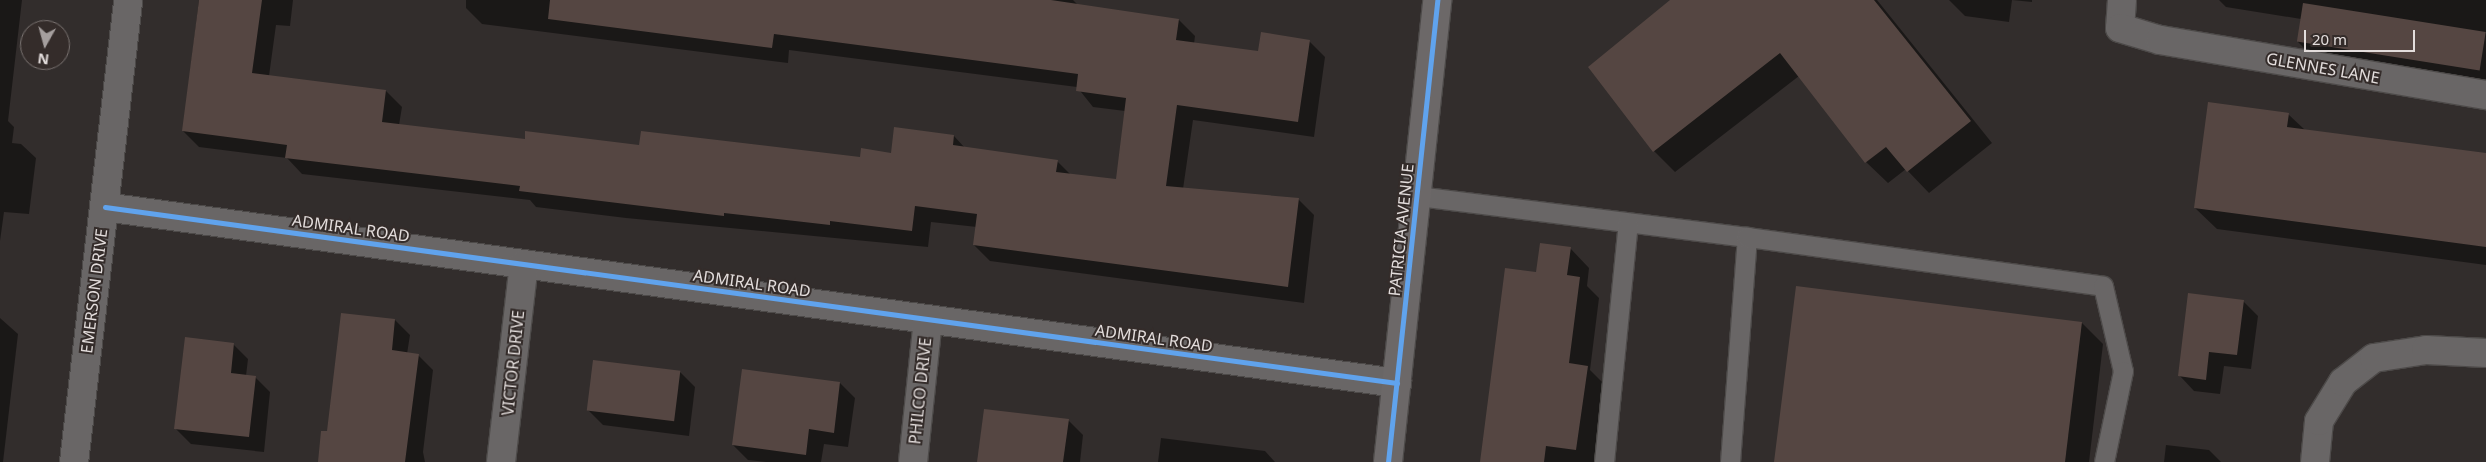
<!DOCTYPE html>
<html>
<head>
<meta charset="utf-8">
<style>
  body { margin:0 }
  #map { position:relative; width:2486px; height:462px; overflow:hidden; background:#322d2c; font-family:"Noto Sans",sans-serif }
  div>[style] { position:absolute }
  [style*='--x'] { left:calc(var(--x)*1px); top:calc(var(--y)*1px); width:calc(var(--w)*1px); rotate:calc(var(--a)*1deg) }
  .shadow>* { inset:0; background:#0007 }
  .building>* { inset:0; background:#554642; transform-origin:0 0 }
  .roads { filter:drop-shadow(1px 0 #4d4a49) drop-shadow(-1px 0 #4d4a49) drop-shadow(0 1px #4d4a49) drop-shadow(0 -1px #4d4a49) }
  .lane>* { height:19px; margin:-9.5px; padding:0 9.5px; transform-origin:9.5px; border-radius:9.5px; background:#696666 }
  .street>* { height:28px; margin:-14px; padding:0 14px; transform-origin:14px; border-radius:14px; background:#696666 }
  .secondary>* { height:28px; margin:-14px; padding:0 14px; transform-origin:14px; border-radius:14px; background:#6c6868 }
  .cycleway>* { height:5px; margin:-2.5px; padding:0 2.5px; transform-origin:2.5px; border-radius:2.5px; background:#60a3ed }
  span { translate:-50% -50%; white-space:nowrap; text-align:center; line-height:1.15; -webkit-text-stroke:4px #342c2a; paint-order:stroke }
  .street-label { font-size:16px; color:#e3dddc }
  .north { position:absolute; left:20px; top:20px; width:50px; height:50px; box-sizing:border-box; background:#342c2a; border:1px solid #7a7371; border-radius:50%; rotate:187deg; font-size:14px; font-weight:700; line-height:20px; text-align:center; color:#e3dddc }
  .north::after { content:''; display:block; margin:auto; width:18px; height:22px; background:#a59f9e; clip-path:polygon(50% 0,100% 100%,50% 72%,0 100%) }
  .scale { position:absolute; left:2304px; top:30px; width:111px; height:22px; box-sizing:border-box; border:2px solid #e3dddc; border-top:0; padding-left:6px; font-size:15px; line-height:18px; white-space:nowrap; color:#e3dddc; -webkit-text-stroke:4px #342c2a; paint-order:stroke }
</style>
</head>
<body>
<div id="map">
  <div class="shadow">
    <div style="clip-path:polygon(0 0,22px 0,8px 121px,14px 127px,12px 143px,21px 144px,36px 158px,29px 214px,4px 212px,0 241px)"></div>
    <div style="clip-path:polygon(199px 0,293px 0,290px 26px,276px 25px,269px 76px,386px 91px,402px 107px,399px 125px,526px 141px,861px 159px,892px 154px,954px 136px,965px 148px,1057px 161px,1071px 175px,1117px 180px,1125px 111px,1093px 107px,1077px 87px,789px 50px,788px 63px,482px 24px,466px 8px,466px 0,1073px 0,1078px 5px,1179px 20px,1195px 36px,1194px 44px,1259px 53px,1309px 41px,1325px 57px,1314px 137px,1193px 120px,1183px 189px,1298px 199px,1314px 215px,1304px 303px,990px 261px,974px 245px,977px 227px,931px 222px,928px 247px,626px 218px,536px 207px,530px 200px,302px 174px,287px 158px,199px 147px,183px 131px)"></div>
    <div style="clip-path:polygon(1672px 0,1877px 0,1992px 143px,1929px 193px,1906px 169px,1888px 183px,1866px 162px,1799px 76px,1675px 172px,1654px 151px)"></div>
    <div style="clip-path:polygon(1949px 0,2012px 0,2009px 22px,1965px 16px)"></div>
    <div style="clip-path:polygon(2012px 0,2032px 0,2032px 2px)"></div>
    <div style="clip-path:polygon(2219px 0,2486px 0,2486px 89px,2319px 63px,2298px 42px,2301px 19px,2226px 7px)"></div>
    <div style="clip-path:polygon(2288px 114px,2305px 130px,2486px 154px,2486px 265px,2217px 229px,2195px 208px)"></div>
    <div style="clip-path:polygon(1570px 248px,1589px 268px,1587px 286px,1599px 298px,1590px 370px,1606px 386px,1596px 462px,1482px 462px,1537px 273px)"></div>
    <div style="clip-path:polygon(2243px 301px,2258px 316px,2251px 369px,2224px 366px,2220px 394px,2194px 391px,2180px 376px)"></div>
    <div style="clip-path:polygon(0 318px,18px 334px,3px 462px,0 462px)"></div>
    <div style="clip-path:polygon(395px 320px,410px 335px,407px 354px,418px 355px,433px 370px,423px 452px,425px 462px,319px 462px,328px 433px)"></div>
    <div style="clip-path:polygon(2082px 323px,2103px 344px,2089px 462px,1776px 462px)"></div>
    <div style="clip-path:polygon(233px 344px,248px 359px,246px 376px,255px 377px,270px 392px,264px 452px,191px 444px,176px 429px)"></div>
    <div style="clip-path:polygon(680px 372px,695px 387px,689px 436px,603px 425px,588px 410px)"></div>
    <div style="clip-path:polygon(840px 383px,855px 398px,848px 447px,824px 444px,821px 462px,766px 462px,748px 460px,733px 445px)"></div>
    <div style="clip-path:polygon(1068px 420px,1083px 435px,1080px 462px,979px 462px)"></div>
    <div style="clip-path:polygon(1161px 438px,1265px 451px,1275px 462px,1158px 462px)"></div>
    <div style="clip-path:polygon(2166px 445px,2209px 450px,2221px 462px,2164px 462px)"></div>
  </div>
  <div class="building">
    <div style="clip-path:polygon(199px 0,262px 0,252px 73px,386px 90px,382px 122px,525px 139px,525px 131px,639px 145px,641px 131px,860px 157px,861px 148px,891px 153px,894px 127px,954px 135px,953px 145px,1058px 160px,1056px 172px,1116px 179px,1126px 98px,1076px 91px,1078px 74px,774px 34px,772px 48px,548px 19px,550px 0,1051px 0,1179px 19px,1176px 40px,1258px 51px,1261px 32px,1310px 40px,1298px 122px,1177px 105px,1166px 186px,1299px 198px,1288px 287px,973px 245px,977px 214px,915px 206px,912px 231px,830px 221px,830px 225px,724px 213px,724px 216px,519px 191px,520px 186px,285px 158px,287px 145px,182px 131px)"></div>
    <div style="clip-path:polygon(1670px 0,1874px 0,1971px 121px,1907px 172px,1886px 147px,1865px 163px,1780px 53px,1653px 152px,1588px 67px)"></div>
    <div style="left:2303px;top:3px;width:185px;height:39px;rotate:9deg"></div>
    <div style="clip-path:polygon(2208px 102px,2289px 113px,2287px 127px,2486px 153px,2486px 247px,2194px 208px)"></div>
    <div style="clip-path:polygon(1540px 243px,1571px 247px,1567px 275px,1580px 277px,1569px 363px,1588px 366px,1576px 450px,1546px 446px,1544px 462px,1480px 462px,1505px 268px,1536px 272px)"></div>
    <div style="clip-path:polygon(1796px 286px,2082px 322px,2065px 462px,1774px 462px)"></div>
    <div style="clip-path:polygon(2188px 293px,2244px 300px,2237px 355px,2209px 352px,2206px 380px,2178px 376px)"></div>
    <div style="clip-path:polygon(341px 313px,395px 319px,392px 350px,419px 354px,405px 462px,318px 462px,321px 431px,327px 431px)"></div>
    <div style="clip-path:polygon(185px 337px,234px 343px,231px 373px,256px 376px,249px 437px,174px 429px)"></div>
    <div style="left:593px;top:360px;width:88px;height:51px;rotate:7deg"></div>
    <div style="clip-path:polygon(742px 369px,840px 382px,834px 433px,809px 429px,806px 455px,732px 445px)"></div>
    <div style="clip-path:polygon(984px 409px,1069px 419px,1063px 462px,977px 462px)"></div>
  </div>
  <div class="roads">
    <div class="lane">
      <div style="--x:1418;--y:196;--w:332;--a:7.1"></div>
      <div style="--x:1604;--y:462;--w:240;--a:-84.3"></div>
      <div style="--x:1730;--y:462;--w:226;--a:-85.7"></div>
      <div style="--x:1747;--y:237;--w:359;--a:7.8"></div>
      <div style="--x:2103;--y:286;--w:87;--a:76.8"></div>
      <div style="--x:2123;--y:371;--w:93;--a:101.8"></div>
    </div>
    <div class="street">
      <div style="--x:2122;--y:0;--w:28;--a:94"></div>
      <div style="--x:2120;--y:28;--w:42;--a:16.7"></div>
      <div style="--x:2160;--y:40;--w:331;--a:9.6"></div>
      <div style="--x:105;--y:207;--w:1304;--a:7.76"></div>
      <div style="--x:74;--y:462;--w:465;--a:-83.3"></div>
      <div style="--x:501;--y:462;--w:199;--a:-83.4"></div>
      <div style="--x:913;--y:462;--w:143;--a:-84"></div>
      <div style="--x:2315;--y:462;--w:41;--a:-84.4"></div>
      <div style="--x:2319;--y:421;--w:46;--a:-58.4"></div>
      <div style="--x:2343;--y:382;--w:39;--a:-38"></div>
      <div style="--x:2374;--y:358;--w:53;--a:-8.7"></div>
      <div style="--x:2426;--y:350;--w:60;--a:2.9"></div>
    </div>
    <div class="secondary">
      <div style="--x:1388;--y:462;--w:465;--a:-83.9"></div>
    </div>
  </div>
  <div class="cycleway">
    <div style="--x:105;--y:207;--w:1304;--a:7.76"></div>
    <div style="--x:1388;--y:462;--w:465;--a:-83.9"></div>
  </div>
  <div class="street-label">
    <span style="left:2323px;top:68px;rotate:10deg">GLENNES LANE</span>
    <span style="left:351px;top:228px;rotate:8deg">ADMIRAL ROAD</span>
    <span style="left:1401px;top:230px;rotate:-84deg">PATRICIA AVENUE</span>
    <span style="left:752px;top:283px;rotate:8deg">ADMIRAL ROAD</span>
    <span style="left:94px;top:291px;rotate:-83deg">EMERSON DRIVE</span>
    <span style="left:1154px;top:338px;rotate:8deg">ADMIRAL ROAD</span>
    <span style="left:513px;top:363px;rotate:-84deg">VICTOR DRIVE</span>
    <span style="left:920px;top:391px;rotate:-84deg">PHILCO DRIVE</span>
  </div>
  <div class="north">N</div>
  <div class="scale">20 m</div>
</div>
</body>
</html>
